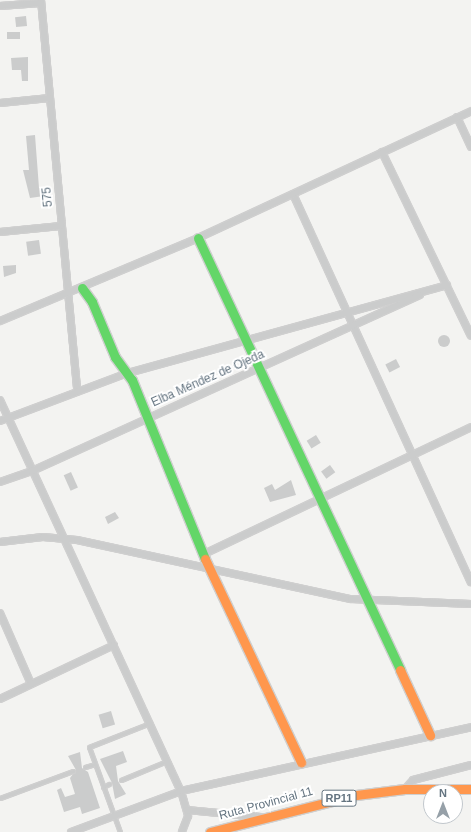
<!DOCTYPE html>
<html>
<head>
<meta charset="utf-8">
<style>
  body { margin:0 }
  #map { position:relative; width:471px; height:832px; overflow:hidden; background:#f3f3f1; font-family:Helvetica,sans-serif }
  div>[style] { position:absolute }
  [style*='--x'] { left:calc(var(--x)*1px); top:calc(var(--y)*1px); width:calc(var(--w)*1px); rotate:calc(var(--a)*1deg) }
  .building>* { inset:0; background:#cbcccc; transform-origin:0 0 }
  .round { border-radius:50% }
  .roads { filter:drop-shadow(1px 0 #cfcfcf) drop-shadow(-1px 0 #cfcfcf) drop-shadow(0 1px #cfcfcf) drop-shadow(0 -1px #cfcfcf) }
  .lane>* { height:3px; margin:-1.5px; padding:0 1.5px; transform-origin:1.5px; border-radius:1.5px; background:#cbcccc }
  .street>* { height:6px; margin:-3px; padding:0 3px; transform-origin:3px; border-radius:3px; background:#cbcccc }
  .fast>* { height:9px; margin:-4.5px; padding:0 4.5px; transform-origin:4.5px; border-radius:4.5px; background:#63d668 }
  .slow>* { height:9px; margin:-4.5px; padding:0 4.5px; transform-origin:4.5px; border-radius:4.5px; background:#ff974d }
  span { translate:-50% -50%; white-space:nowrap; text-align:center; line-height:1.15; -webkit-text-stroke:4px #fff; paint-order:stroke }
  .shield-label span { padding:1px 3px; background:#fff; border:1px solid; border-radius:3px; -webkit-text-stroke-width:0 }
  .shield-label { font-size:11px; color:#647480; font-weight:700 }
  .street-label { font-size:12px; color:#647480 }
  .north { position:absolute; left:423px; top:784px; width:40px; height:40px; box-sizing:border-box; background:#fff; border:1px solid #c1c7cc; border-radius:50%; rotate:0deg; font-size:11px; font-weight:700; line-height:16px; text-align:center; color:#647480 }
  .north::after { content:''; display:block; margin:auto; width:14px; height:18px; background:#96a0a8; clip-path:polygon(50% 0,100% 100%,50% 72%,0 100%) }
</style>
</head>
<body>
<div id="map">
  <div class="building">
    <div style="left:26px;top:16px;width:10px;height:11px;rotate:84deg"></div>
    <div style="left:20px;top:32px;width:7px;height:13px;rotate:90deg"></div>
    <div style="clip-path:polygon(28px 57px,28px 81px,22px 81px,21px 70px,12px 70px,11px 58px)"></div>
    <div style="clip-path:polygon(35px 135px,39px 188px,43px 188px,44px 196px,30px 198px,23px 170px,29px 170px,26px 136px)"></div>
    <div style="left:39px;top:240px;width:14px;height:13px;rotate:82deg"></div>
    <div style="clip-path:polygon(16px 265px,16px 273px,4px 277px,3px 266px)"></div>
    <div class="round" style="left:438px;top:335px;width:12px;height:12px"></div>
    <div style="left:396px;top:359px;width:9px;height:12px;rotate:63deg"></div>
    <div style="left:316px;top:435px;width:9px;height:11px;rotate:58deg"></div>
    <div style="left:330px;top:465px;width:9px;height:11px;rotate:54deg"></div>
    <div style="left:71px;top:472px;width:17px;height:8px;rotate:66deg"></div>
    <div style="clip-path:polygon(291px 480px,296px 495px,270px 502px,264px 488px,272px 484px,275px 490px)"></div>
    <div style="clip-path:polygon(115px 512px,119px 518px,108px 524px,105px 517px)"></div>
    <div style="left:111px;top:711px;width:14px;height:13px;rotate:73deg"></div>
    <div style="clip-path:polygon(123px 751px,127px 762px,116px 766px,118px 781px,126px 794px,115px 799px,112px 783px,100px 759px)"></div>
    <div style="clip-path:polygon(80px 752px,82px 768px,88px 772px,100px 808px,82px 814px,80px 807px,64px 812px,57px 790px,61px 788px,65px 797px,75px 794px,70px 778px,76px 770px,68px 756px)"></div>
  </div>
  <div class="roads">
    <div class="lane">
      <div style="--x:85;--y:767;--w:10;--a:-17"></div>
      <div style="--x:121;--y:780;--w:50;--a:-22.4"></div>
      <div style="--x:103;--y:787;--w:7;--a:-27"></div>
      <div style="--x:0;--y:798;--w:78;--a:-20.3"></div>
      <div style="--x:120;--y:832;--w:90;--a:-110"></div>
      <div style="--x:89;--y:747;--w:66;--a:-21.5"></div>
    </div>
    <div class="street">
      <div style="--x:41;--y:0;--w:393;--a:84.7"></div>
      <div style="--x:0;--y:6;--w:41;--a:-4.2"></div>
      <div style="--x:0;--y:103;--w:50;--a:-5.7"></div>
      <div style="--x:457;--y:117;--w:33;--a:65"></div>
      <div style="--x:382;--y:152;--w:204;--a:64.2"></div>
      <div style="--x:293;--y:194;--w:427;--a:65.4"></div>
      <div style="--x:0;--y:232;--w:61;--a:-5.6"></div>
      <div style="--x:0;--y:321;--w:215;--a:-22.7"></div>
      <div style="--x:198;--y:238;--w:301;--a:-24.9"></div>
      <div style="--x:0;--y:400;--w:431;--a:65.2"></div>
      <div style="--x:181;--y:791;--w:26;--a:74"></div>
      <div style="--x:188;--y:816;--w:17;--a:111"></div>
      <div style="--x:0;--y:421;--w:137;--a:-20.6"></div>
      <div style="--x:128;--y:373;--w:331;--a:-15.4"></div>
      <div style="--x:0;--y:482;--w:34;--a:-19"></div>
      <div style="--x:32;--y:471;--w:426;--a:-24.4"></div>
      <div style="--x:0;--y:542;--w:43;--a:-6.6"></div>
      <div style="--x:43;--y:537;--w:34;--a:5"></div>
      <div style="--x:77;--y:540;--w:280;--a:12.2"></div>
      <div style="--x:351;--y:599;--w:120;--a:2.4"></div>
      <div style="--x:204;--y:554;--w:296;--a:-25.4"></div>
      <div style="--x:0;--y:613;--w:77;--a:66.4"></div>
      <div style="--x:0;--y:699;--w:126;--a:-25.3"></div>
      <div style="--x:405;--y:789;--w:12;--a:-48"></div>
      <div style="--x:413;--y:780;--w:60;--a:-14.5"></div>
      <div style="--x:187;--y:810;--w:74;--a:5.4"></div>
      <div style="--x:71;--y:832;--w:117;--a:-20.4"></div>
      <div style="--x:181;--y:791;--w:297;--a:-12.4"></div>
    </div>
    <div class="fast">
      <div style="--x:198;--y:238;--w:477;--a:64.9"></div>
      <div style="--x:82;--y:288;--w:17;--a:54"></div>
      <div style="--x:92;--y:302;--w:60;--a:67.3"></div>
      <div style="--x:115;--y:357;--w:29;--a:54"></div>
      <div style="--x:132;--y:380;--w:193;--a:67.8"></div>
    </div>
    <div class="slow">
      <div style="--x:205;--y:559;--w:225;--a:64.7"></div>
      <div style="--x:400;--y:670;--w:72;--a:65.2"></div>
      <div style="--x:210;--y:832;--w:151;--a:-14.2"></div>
      <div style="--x:356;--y:795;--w:49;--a:-7"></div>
      <div style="--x:405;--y:789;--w:66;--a:0"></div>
    </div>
  </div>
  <div class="shield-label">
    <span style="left:339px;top:798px">RP11</span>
  </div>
  <div class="street-label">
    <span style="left:48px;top:197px;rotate:-95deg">575</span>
    <span style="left:208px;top:379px;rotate:-24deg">Elba Méndez de Ojeda</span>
    <span style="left:266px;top:804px;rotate:-15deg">Ruta Provincial 11</span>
  </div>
  <div class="north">N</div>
</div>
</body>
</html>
